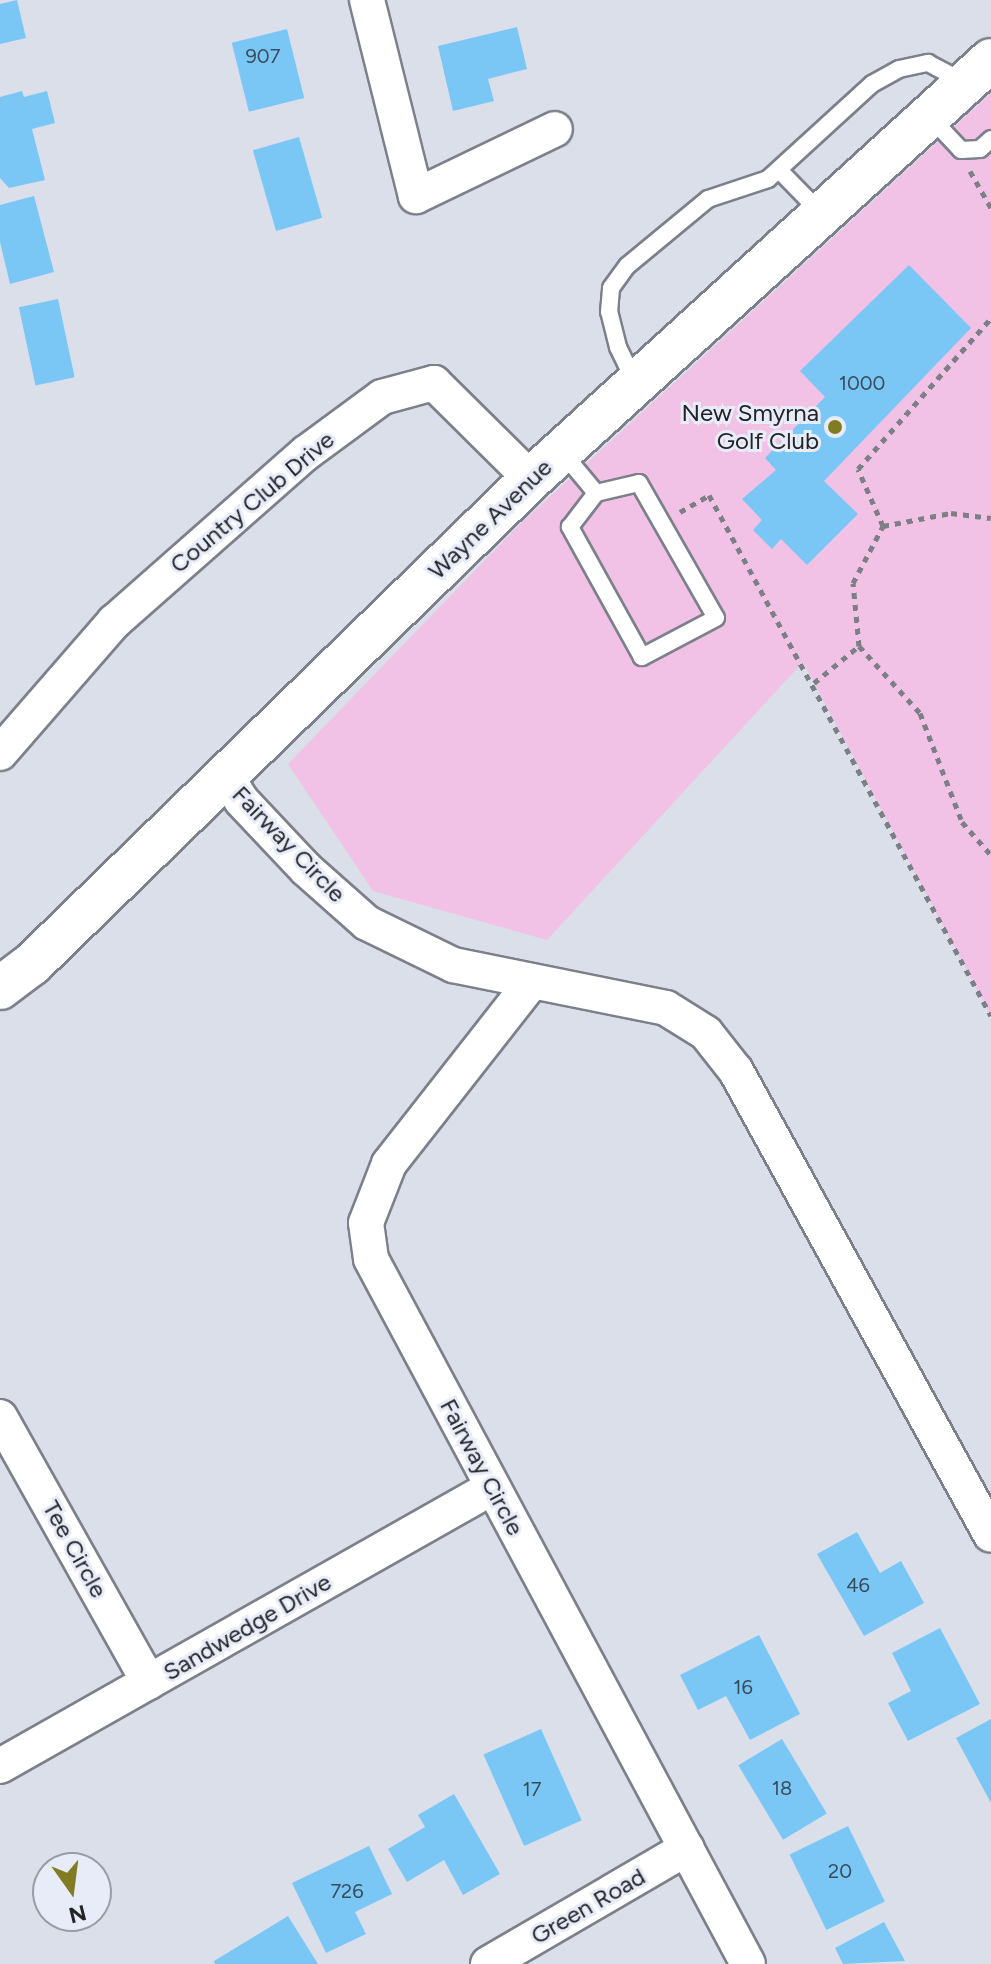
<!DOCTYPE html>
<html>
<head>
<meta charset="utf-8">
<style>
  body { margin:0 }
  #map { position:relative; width:991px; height:1964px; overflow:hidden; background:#dbdfea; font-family:Figtree,sans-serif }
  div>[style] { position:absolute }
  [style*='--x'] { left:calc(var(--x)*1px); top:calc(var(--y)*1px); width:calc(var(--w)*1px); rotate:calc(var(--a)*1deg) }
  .green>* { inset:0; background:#f1c1e6 }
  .building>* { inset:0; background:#7ac7f6; transform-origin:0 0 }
  .path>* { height:5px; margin-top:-2.5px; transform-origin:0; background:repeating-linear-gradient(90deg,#7c7f86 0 6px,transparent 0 12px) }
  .roads { filter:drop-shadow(2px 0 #7c808a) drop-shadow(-2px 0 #7c808a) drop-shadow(0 2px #7c808a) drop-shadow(0 -2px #7c808a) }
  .service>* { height:16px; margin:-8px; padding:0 8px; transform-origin:8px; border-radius:8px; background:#fff }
  .minor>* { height:34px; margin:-17px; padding:0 17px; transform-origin:17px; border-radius:17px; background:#fff }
  .tertiary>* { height:42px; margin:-21px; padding:0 21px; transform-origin:21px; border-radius:21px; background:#fff }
  .dots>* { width:22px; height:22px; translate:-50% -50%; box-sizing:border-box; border:4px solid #e8ecf8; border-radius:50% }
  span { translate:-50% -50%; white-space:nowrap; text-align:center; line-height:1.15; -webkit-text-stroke:6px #e8ecf8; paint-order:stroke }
  .number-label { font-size:20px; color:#384d5c }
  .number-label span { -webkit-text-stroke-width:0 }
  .poi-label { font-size:24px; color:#222428 }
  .right { translate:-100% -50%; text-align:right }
  .street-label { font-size:24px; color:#222428 }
  .north { position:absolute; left:32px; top:1852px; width:80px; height:80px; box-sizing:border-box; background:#e8ecf8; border:2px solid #999ca5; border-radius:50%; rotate:166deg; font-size:22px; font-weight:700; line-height:32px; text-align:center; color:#222428 }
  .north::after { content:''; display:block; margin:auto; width:28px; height:36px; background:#817c22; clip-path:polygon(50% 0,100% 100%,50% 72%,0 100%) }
</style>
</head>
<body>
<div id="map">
  <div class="green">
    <div style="clip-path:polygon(991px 93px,991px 1016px,803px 662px,547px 940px,373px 891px,288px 764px,520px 524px)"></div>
  </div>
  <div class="building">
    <div style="clip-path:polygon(17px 0,26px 38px,0 44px,0 4px)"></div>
    <div style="clip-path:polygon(517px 27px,527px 69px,488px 79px,494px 101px,453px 111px,438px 46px)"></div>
    <div style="left:287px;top:29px;width:71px;height:57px;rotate:76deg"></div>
    <div style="clip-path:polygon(22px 91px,24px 97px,47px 91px,55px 123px,32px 129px,45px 180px,9px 188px,0 178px,0 97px)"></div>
    <div style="left:299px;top:137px;width:84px;height:48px;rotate:74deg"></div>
    <div style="clip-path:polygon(34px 196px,54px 272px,10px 284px,0 242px,0 205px)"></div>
    <div style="clip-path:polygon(909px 265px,971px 328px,824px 481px,858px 514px,807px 565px,781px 539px,772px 549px,753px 530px,762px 520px,742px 499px,776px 470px,765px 458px,825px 397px,800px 371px)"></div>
    <div style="left:58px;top:299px;width:80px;height:40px;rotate:78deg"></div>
    <div style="clip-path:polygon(857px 1532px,880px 1573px,901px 1561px,924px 1603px,864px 1636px,817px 1554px)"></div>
    <div style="clip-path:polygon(940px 1628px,980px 1704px,908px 1741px,888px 1703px,911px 1691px,892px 1653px)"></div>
    <div style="clip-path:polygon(759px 1635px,800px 1714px,750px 1740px,726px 1696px,698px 1710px,680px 1675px)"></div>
    <div style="clip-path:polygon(991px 1719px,991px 1803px,956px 1738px)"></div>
    <div style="left:541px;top:1729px;width:100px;height:63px;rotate:66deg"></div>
    <div style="left:782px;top:1739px;width:87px;height:51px;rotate:59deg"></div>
    <div style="clip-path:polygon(454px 1794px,500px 1874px,463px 1895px,444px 1860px,407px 1882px,388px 1849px,425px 1827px,418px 1815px)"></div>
    <div style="left:848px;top:1826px;width:84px;height:65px;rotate:64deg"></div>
    <div style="clip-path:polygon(369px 1846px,392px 1894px,355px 1912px,366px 1934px,326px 1953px,292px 1883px)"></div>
    <div style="clip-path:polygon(288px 1916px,318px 1964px,215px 1964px,214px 1961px)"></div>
    <div style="clip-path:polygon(884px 1922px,905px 1961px,843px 1964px,835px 1948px)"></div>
  </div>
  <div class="path">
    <div style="--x:970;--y:171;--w:43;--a:60.4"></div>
    <div style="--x:680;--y:512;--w:34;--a:-30"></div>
    <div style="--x:709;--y:495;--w:592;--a:61.57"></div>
    <div style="--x:883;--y:526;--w:69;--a:-10.8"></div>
    <div style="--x:951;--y:513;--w:40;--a:7.1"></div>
    <div style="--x:859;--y:646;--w:91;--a:47.7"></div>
    <div style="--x:920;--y:713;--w:117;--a:68.9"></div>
    <div style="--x:962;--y:822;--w:44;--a:48.7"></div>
    <div style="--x:814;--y:683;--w:58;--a:-39.4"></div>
    <div style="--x:859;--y:646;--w:63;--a:-95.4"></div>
    <div style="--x:853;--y:583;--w:64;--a:-62.2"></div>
    <div style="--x:883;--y:526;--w:62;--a:-113.7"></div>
    <div style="--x:858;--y:469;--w:201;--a:-48.6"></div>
  </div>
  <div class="roads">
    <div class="service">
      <div style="--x:931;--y:118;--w:44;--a:46.8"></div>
      <div style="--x:961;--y:150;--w:19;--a:-3"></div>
      <div style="--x:980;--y:149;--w:15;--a:-42"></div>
      <div style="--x:779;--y:170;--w:62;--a:45.7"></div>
      <div style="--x:635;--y:382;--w:39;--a:-116"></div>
      <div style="--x:618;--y:347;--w:36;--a:-104"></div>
      <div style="--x:609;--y:312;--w:24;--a:-85"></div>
      <div style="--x:611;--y:288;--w:27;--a:-54"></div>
      <div style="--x:627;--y:266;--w:105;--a:-39.6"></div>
      <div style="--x:708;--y:199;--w:63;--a:-18.4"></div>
      <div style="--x:768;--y:179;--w:141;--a:-42.4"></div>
      <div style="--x:872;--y:84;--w:31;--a:-29"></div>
      <div style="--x:899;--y:69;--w:30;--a:-12"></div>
      <div style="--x:928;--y:63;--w:41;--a:27.8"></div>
      <div style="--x:562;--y:452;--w:53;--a:50.3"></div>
      <div style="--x:639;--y:483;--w:155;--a:60.3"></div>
      <div style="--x:716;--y:618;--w:84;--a:152.2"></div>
      <div style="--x:642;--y:657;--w:149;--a:-119"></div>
      <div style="--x:570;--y:527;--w:43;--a:-52.6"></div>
      <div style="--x:596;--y:493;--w:44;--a:-13.1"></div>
    </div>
    <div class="minor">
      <div style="--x:367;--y:0;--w:202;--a:76"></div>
      <div style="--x:416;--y:196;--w:154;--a:-25.7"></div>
      <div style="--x:0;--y:753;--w:174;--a:-49"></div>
      <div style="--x:114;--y:622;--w:256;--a:-41.4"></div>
      <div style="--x:306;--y:453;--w:94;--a:-36.4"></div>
      <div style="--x:382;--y:397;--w:54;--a:-15.1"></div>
      <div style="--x:434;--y:383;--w:136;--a:44.7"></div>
      <div style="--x:225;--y:774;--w:31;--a:58"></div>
      <div style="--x:241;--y:800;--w:95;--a:46.7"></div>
      <div style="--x:306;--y:869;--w:81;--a:41.5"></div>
      <div style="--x:367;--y:923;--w:96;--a:26"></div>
      <div style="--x:453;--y:965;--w:217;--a:11.4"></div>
      <div style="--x:666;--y:1008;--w:47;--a:32"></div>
      <div style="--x:706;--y:1033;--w:48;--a:51.7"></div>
      <div style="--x:736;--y:1071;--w:529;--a:61.21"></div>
      <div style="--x:530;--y:984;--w:229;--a:128.1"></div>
      <div style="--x:389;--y:1164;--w:63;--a:111.3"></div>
      <div style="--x:366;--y:1223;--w:36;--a:82"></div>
      <div style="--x:371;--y:1259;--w:799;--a:61.86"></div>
      <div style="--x:0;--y:1417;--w:304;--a:60.7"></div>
      <div style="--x:0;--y:1766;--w:566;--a:-29.51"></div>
      <div style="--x:488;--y:1964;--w:230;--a:-30.2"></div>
    </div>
    <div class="tertiary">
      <div style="--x:0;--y:988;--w:40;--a:-37"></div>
      <div style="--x:32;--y:964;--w:696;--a:-44.18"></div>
      <div style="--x:531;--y:479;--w:622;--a:-42.33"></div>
    </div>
  </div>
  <div class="dots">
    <div style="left:835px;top:427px;background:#817c22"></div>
  </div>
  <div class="number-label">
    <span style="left:263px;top:56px">907</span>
    <span style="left:862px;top:383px">1000</span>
    <span style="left:858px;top:1585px">46</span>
    <span style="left:743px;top:1687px">16</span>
    <span style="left:782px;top:1788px">18</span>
    <span style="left:532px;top:1789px">17</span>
    <span style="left:840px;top:1871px">20</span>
    <span style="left:347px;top:1891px">726</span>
  </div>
  <div class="poi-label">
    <span class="right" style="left:819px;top:427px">New Smyrna<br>Golf Club</span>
  </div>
  <div class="street-label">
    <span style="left:252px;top:502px;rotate:-40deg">Country Club Drive</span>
    <span style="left:490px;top:519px;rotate:-44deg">Wayne Avenue</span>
    <span style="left:289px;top:844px;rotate:46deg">Fairway Circle</span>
    <span style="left:482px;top:1467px;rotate:62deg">Fairway Circle</span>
    <span style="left:75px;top:1549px;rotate:61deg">Tee Circle</span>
    <span style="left:247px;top:1627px;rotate:-30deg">Sandwedge Drive</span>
    <span style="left:588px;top:1906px;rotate:-30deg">Green Road</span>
  </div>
  <div class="north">N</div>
</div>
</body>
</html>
